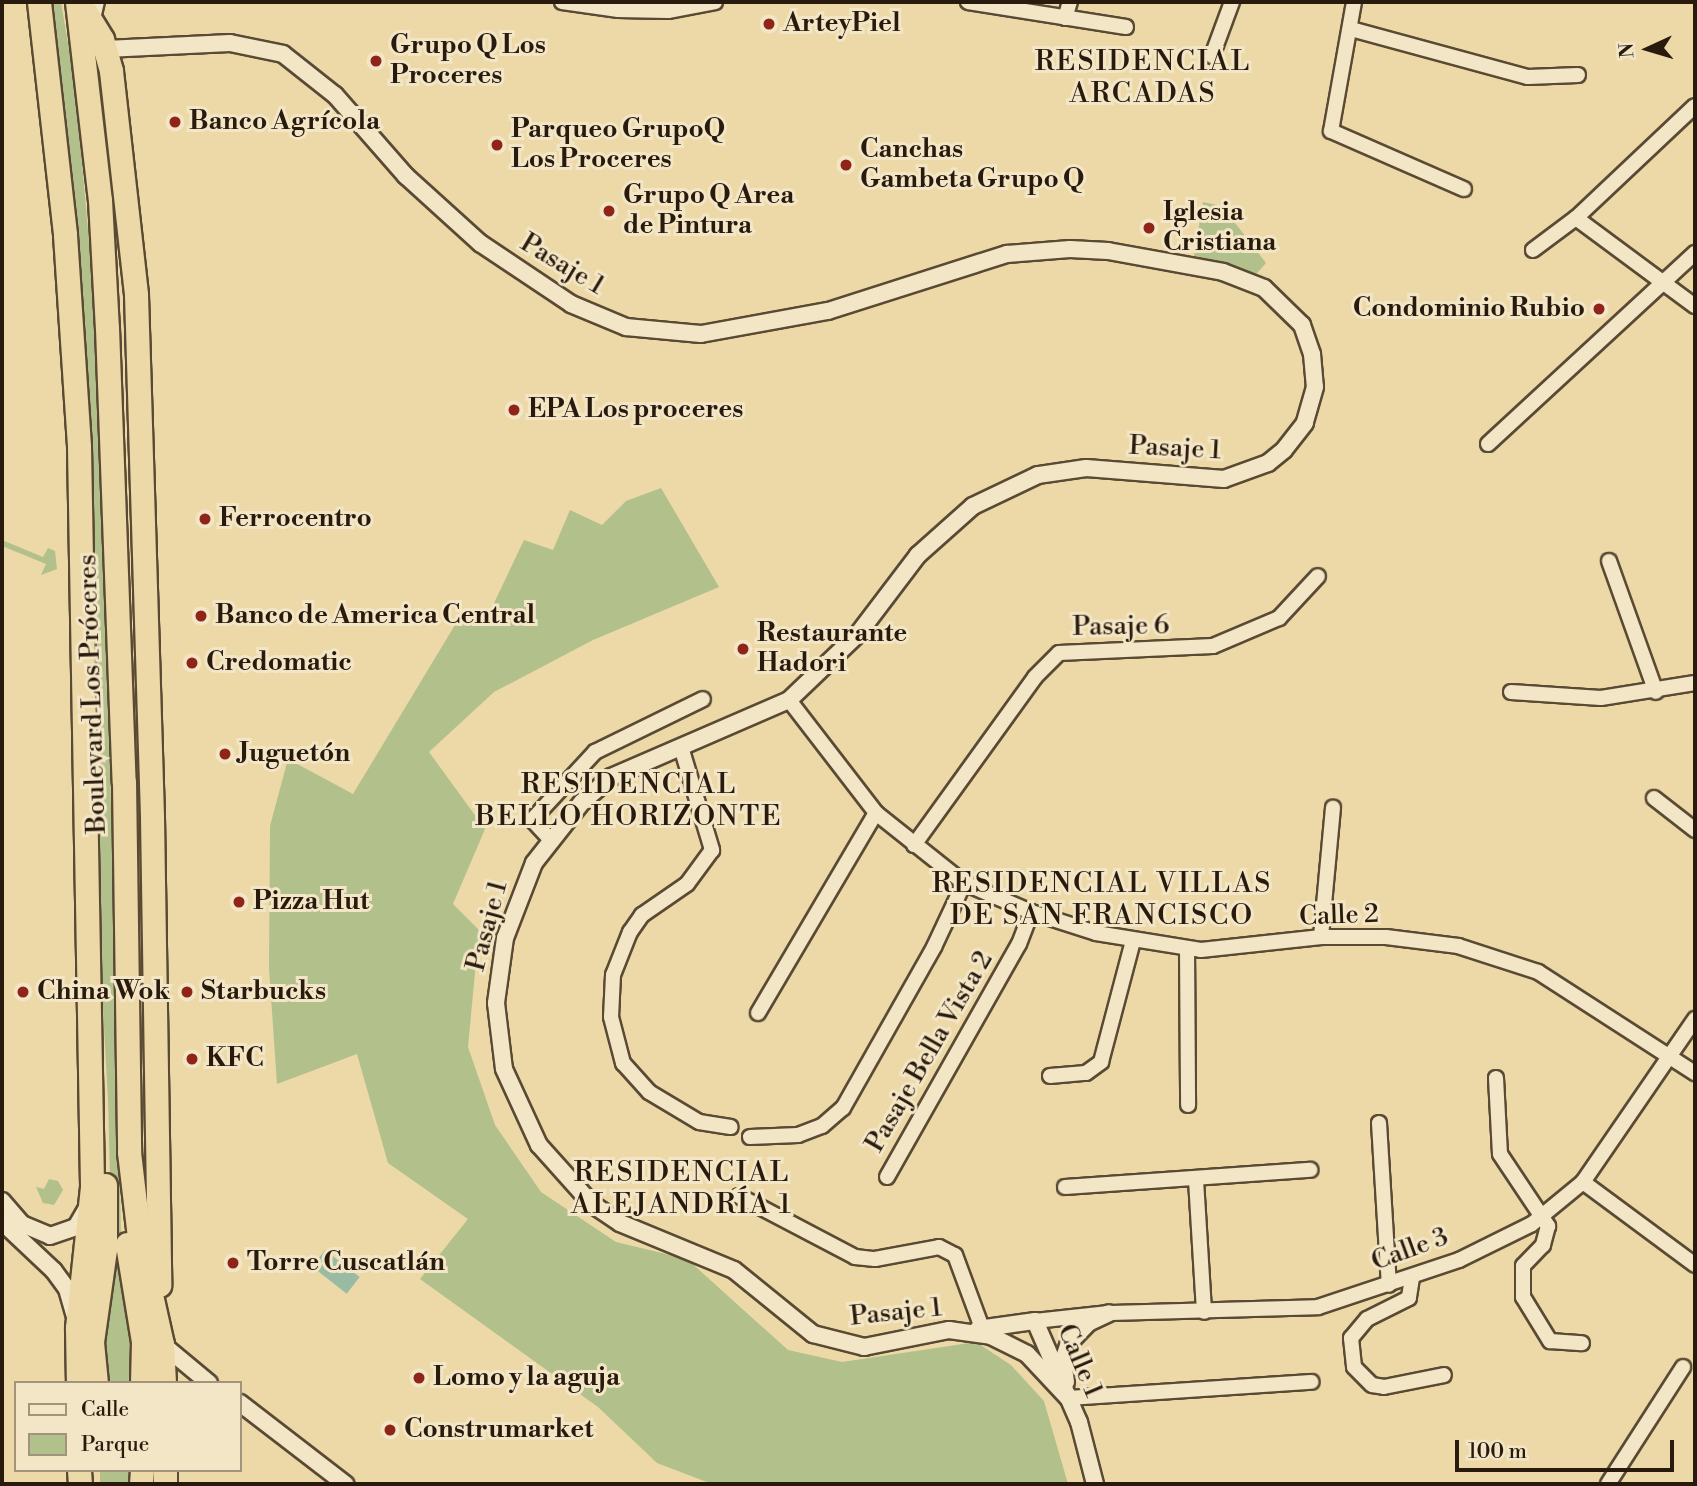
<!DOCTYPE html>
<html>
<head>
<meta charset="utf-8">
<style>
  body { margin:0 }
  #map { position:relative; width:1697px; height:1486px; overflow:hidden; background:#ecd9a7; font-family:"Libre Bodoni",serif }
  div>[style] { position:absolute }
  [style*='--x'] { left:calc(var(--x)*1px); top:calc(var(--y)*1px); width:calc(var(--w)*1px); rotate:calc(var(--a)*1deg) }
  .green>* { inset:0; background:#b2c08c; transform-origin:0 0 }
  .water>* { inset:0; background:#9abba3; transform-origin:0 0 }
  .roads { filter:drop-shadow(2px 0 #5a4a34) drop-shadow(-2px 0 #5a4a34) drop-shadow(0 2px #5a4a34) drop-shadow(0 -2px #5a4a34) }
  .minor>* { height:14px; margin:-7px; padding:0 7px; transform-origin:7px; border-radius:7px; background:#f3e6c6 }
  .tertiary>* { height:16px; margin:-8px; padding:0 8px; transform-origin:8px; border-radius:8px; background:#f3e6c6 }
  .trunk>* { height:23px; margin:-11.5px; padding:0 11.5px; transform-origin:11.5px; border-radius:11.5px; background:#ecd9a7 }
  .dots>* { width:19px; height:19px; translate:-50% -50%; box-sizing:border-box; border:4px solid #f3e6c6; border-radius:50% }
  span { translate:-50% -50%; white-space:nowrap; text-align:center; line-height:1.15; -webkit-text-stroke:6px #f3e6c6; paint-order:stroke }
  .poi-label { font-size:26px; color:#291a0e; font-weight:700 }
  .left { translate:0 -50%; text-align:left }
  .right { translate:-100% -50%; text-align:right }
  .street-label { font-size:26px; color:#291a0e }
  .neighbourhood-label { font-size:28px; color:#291a0e; letter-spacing:2px }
  .frame { position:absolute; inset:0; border:4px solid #291a0e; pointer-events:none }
  .legend { position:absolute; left:14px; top:1381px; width:228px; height:91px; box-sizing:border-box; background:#f3e6c6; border:2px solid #a2947c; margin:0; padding:9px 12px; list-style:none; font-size:21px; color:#291a0e }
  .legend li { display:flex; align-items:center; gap:14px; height:35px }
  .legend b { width:35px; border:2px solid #a2947c }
  .north { position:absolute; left:1613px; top:14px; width:70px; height:70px; -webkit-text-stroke:5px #f3e6c6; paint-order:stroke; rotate:266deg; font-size:19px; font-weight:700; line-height:28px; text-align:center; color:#291a0e }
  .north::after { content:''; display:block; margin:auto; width:24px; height:32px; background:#291a0e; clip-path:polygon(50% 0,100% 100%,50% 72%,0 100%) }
  .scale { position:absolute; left:1455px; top:1440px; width:219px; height:32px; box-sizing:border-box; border:4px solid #291a0e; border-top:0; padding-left:9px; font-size:21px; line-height:24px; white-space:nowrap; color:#291a0e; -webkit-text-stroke:5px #f3e6c6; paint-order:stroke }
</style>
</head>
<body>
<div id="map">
  <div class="green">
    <div style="clip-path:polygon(47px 2px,61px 2px,75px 85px,101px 375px,121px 1235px,135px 1324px,130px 1383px,106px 1383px,100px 1375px,111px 1215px,108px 1099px)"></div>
    <div style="clip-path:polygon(1203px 202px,1222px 206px,1266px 263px,1252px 279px,1194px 256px)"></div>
    <div style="clip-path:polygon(661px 488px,719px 587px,593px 640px,494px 692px,429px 752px,485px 829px,453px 904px,479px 930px,468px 1047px,495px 1125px,541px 1192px,616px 1242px,687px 1259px,788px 1350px,842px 1362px,976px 1342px,1011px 1365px,1044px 1401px,1068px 1484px,712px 1484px,657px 1463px,598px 1407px,420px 1279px,468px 1219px,388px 1163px,357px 1054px,277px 1084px,269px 968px,270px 826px,288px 759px,353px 794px,464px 610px,484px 624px,524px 540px,553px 550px,570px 510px,602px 525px,626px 501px)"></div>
    <div style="clip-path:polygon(2px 540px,43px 557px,48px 548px,55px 551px,57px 569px,41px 575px,46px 564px,2px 546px)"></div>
    <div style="clip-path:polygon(49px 1179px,58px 1181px,63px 1190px,54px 1205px,43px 1203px,36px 1187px,44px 1189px)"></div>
    <div style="left:100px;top:1470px;width:35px;height:14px"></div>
  </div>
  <div class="water">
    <div style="left:325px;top:1250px;width:44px;height:21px;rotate:38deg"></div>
  </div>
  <div class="roads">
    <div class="minor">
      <div style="--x:562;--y:2;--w:57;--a:8.1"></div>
      <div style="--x:618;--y:10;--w:50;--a:1.1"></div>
      <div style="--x:668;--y:11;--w:48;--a:-10.8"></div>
      <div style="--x:968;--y:2;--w:160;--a:9"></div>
      <div style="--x:1354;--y:2;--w:131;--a:100.1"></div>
      <div style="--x:1331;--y:131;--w:145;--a:23.6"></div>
      <div style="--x:1065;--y:18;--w:17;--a:-73"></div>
      <div style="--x:92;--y:23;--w:22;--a:-77"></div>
      <div style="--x:1351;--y:29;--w:183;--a:15.2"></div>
      <div style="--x:1528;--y:77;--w:50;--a:-2.3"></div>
      <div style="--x:1212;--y:56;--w:58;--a:-69.7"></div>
      <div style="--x:1576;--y:218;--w:148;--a:36.5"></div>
      <div style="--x:1533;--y:250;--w:54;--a:-36.7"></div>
      <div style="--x:1576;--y:218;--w:163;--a:-43.3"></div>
      <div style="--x:1488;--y:444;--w:282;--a:-42.7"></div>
      <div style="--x:1609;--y:561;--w:139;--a:70.3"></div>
      <div style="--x:1511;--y:692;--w:90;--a:3.8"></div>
      <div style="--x:1601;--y:698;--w:95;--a:-9.1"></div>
      <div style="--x:789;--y:700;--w:143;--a:52.4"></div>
      <div style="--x:876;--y:813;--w:112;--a:38.5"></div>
      <div style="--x:964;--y:883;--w:73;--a:23.4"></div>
      <div style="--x:1031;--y:912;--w:68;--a:17.9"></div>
      <div style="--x:1096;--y:933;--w:106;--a:9.2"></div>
      <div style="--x:1201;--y:950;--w:121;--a:-6.2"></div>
      <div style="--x:1321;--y:937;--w:65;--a:0"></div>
      <div style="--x:1386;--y:937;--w:73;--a:7.1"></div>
      <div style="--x:1458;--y:946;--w:84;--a:18"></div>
      <div style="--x:1538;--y:972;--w:187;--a:32.8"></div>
      <div style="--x:681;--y:747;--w:108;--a:73.2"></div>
      <div style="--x:712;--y:850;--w:42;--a:126.3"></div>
      <div style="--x:687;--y:884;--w:55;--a:145.4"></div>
      <div style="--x:642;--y:915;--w:21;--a:125"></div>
      <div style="--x:630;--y:932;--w:46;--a:111.6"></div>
      <div style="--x:613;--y:975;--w:42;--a:92.7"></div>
      <div style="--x:611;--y:1017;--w:48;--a:75.4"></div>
      <div style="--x:623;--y:1063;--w:39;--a:48"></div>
      <div style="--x:649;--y:1092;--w:58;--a:31"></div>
      <div style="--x:699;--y:1122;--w:32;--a:9"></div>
      <div style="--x:1654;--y:798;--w:52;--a:38"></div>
      <div style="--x:550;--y:839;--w:26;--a:-133"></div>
      <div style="--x:532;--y:820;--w:93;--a:-47.2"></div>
      <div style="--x:595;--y:752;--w:120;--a:-26.1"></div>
      <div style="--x:914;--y:845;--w:207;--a:-54.2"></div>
      <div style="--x:1035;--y:677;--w:34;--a:-45"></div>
      <div style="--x:1059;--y:653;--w:154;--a:-2.6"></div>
      <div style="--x:1213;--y:646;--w:72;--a:-23"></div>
      <div style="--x:1279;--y:618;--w:57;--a:-47.1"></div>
      <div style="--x:1321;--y:937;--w:130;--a:-84.7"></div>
      <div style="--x:1187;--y:948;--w:157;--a:89.6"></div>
      <div style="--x:758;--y:1013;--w:232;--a:-59.5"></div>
      <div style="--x:1050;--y:1076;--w:36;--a:-5"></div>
      <div style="--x:1086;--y:1073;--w:19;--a:-36"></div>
      <div style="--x:1101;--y:1062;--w:125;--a:-75.2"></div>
      <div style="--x:1496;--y:1078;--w:76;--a:87"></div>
      <div style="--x:1500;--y:1154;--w:87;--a:56.3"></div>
      <div style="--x:1548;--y:1226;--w:20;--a:105"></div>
      <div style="--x:1543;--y:1245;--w:29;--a:134"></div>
      <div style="--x:1523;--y:1266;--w:31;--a:90"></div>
      <div style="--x:1523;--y:1297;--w:52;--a:58.5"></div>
      <div style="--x:1550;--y:1341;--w:32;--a:4"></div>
      <div style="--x:1379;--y:1123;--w:162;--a:86.5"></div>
      <div style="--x:750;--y:1137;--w:48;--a:-2.4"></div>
      <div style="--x:798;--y:1135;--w:26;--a:-21"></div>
      <div style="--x:822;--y:1126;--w:28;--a:-41"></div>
      <div style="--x:843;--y:1108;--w:185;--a:-60.5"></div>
      <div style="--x:934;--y:947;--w:71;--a:-64.9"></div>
      <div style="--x:887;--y:1177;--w:268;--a:-60.5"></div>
      <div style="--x:1019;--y:944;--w:34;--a:-69"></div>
      <div style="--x:1196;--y:1180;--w:132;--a:86.5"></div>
      <div style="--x:1583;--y:1182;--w:139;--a:36.5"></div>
      <div style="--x:1065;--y:1187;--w:246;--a:-4"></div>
      <div style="--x:739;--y:1196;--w:131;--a:27.7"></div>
      <div style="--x:855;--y:1257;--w:20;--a:6"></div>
      <div style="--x:875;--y:1259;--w:65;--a:-10.6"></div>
      <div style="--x:939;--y:1247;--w:18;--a:27"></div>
      <div style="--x:955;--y:1255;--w:78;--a:69.7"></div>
      <div style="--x:1412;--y:1278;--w:20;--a:99"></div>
      <div style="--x:1409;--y:1298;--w:47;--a:153.4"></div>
      <div style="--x:1367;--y:1319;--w:25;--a:130"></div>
      <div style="--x:1351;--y:1338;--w:29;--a:84"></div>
      <div style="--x:1354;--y:1367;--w:25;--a:45"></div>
      <div style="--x:1372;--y:1385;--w:12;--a:9"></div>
      <div style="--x:1384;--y:1387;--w:61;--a:-11.3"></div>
      <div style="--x:1035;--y:1321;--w:74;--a:-6.2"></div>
      <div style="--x:1109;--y:1313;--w:209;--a:-1.6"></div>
      <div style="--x:1318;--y:1307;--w:149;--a:-18.4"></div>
      <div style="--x:1459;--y:1260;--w:81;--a:-26.3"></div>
      <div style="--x:1532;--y:1224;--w:66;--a:-39.5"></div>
      <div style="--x:1583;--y:1182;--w:198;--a:-55.5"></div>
      <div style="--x:1068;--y:1398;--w:244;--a:-3.8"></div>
      <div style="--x:1608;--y:1484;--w:139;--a:-57.3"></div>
    </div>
    <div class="tertiary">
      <div style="--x:106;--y:49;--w:124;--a:-2.8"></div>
      <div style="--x:230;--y:43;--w:54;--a:11.7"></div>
      <div style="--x:283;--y:54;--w:66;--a:38.3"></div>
      <div style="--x:335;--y:95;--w:108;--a:48.8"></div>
      <div style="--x:406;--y:176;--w:100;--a:42.2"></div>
      <div style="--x:480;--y:243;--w:110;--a:33.8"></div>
      <div style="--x:571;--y:304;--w:60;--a:22.7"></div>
      <div style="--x:626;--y:327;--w:75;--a:5.3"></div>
      <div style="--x:701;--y:334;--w:129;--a:-10.3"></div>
      <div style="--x:828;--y:311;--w:188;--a:-17.7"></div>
      <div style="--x:1007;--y:254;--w:63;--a:-4.5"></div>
      <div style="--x:1070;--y:249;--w:38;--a:3"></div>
      <div style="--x:1108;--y:251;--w:117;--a:10.3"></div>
      <div style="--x:1223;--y:272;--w:44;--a:21.3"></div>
      <div style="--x:1264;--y:288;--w:53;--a:44.2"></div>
      <div style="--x:1302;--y:325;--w:31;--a:71"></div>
      <div style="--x:1312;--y:354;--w:33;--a:85"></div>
      <div style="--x:1315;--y:387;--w:37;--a:106"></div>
      <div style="--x:1305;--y:423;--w:34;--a:128"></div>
      <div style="--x:1284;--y:450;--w:21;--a:141"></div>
      <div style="--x:1268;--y:463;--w:47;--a:160"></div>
      <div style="--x:1224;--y:479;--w:138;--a:-175.4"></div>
      <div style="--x:1086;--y:468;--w:49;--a:171.7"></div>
      <div style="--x:1038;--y:475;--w:72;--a:154.5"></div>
      <div style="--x:973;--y:506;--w:74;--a:138.3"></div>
      <div style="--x:918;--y:555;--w:99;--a:127.2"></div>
      <div style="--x:858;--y:634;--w:95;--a:136.3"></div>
      <div style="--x:789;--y:700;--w:194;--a:156.6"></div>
      <div style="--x:611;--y:777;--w:38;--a:139"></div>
      <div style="--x:582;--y:802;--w:78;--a:128.2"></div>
      <div style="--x:534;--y:863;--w:80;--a:111.1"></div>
      <div style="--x:505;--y:938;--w:66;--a:97.9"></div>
      <div style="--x:496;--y:1003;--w:66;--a:83.1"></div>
      <div style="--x:504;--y:1069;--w:84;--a:65.3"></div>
      <div style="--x:539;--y:1145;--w:79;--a:48.1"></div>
      <div style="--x:592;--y:1204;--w:34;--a:34"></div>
      <div style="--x:620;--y:1223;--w:123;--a:22.4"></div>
      <div style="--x:734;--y:1270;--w:102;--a:39"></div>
      <div style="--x:813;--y:1334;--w:53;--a:14.3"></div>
      <div style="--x:864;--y:1347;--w:87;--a:-11.3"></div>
      <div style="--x:949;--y:1330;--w:42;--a:8.1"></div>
      <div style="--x:991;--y:1336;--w:40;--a:26.6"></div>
      <div style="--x:1027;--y:1354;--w:60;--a:47"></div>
      <div style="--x:2;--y:1201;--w:30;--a:49"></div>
      <div style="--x:22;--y:1224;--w:30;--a:23"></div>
      <div style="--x:50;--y:1236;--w:28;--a:-19"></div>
      <div style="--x:76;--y:1227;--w:20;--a:-60"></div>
      <div style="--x:2;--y:1222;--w:71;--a:43.3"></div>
      <div style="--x:54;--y:1271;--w:22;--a:54"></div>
      <div style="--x:67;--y:1289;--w:26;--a:74"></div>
      <div style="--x:978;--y:1329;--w:58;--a:-8"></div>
      <div style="--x:1035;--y:1321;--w:110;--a:66.5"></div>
      <div style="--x:1079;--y:1422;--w:64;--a:75.5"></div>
      <div style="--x:162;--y:1344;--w:61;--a:39.7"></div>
      <div style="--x:1066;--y:1382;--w:21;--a:-98"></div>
      <div style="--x:1063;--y:1361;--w:19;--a:-72"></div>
      <div style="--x:1069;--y:1343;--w:28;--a:-46"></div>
      <div style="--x:1088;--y:1323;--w:23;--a:-25"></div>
      <div style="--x:240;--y:1403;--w:133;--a:37.6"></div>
    </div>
    <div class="trunk">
      <div style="--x:39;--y:2;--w:234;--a:83.6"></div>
      <div style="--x:65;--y:235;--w:212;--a:86.2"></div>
      <div style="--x:79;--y:447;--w:740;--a:88.99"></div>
      <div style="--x:92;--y:1187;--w:142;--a:96.1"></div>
      <div style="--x:77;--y:1328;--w:55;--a:89"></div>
      <div style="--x:77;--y:2;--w:199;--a:83.4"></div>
      <div style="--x:100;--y:200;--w:128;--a:86.9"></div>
      <div style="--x:107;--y:328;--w:454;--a:87.9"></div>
      <div style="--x:124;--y:782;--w:370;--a:89.2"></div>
      <div style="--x:129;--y:1152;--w:94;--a:83.3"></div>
      <div style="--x:140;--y:1245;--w:101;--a:77.5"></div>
      <div style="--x:162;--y:1344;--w:39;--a:87"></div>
      <div style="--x:80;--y:3;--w:42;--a:58.6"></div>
      <div style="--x:102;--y:39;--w:33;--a:74"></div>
      <div style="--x:111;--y:71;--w:225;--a:83.6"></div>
      <div style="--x:136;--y:295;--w:522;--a:88.24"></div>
      <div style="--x:152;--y:817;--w:468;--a:89.1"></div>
      <div style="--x:127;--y:1244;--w:99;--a:80.7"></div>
      <div style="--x:143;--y:1342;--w:41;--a:91.4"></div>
      <div style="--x:96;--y:1383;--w:41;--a:-95.6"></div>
      <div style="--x:92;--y:1342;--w:94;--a:-82"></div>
      <div style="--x:105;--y:1249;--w:64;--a:-90"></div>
      <div style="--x:79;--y:1470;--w:14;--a:86"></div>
      <div style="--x:141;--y:1484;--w:14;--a:-86"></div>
      <div style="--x:165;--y:1484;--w:14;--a:-90"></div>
    </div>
  </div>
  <div class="dots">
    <div style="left:769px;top:24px;background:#8f2418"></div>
    <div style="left:376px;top:61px;background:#8f2418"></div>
    <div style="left:175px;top:122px;background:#8f2418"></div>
    <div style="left:497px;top:145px;background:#8f2418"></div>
    <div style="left:846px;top:165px;background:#8f2418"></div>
    <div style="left:609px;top:211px;background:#8f2418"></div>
    <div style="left:1149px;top:228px;background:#8f2418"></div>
    <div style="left:1599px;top:309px;background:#8f2418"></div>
    <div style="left:514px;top:410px;background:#8f2418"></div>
    <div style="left:205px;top:519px;background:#8f2418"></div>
    <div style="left:201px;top:616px;background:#8f2418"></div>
    <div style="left:743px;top:649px;background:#8f2418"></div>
    <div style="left:192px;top:663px;background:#8f2418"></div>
    <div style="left:225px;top:754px;background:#8f2418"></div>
    <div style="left:239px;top:902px;background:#8f2418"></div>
    <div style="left:23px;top:992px;background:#8f2418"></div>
    <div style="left:187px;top:992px;background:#8f2418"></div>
    <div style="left:192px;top:1059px;background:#8f2418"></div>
    <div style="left:233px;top:1263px;background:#8f2418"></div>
    <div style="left:419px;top:1378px;background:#8f2418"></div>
    <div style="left:390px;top:1430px;background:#8f2418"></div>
  </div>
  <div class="poi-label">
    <span class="left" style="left:783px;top:24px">ArteyPiel</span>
    <span class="left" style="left:390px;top:61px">Grupo Q Los<br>Proceres</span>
    <span class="left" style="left:189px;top:122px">Banco Agrícola</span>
    <span class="left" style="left:511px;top:145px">Parqueo GrupoQ<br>Los Proceres</span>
    <span class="left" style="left:860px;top:165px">Canchas<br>Gambeta Grupo Q</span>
    <span class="left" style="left:623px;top:211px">Grupo Q Area<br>de Pintura</span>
    <span class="left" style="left:1163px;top:228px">Iglesia<br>Cristiana</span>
    <span class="right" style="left:1585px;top:309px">Condominio Rubio</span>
    <span class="left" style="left:528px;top:410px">EPA Los proceres</span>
    <span class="left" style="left:219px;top:519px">Ferrocentro</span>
    <span class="left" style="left:215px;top:616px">Banco de America Central</span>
    <span class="left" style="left:757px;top:649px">Restaurante<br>Hadori</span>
    <span class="left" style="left:206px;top:663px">Credomatic</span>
    <span class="left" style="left:239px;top:754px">Juguetón</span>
    <span class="left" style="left:253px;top:902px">Pizza Hut</span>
    <span class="left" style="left:37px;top:992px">China Wok</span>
    <span class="left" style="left:201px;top:992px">Starbucks</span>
    <span class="left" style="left:206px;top:1059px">KFC</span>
    <span class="left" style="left:247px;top:1263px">Torre Cuscatlán</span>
    <span class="left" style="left:433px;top:1378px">Lomo y la aguja</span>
    <span class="left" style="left:404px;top:1430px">Construmarket</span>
  </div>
  <div class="street-label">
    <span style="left:562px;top:265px;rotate:31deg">Pasaje 1</span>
    <span style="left:1175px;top:449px;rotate:3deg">Pasaje 1</span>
    <span style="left:1121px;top:627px;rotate:-1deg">Pasaje 6</span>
    <span style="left:93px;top:694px;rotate:-92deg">Boulevard Los Próceres</span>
    <span style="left:1339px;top:916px;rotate:-2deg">Calle 2</span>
    <span style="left:488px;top:926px;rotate:-75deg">Pasaje 1</span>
    <span style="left:930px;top:1052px;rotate:-60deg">Pasaje Bella Vista 2</span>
    <span style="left:1410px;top:1250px;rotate:-20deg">Calle 3</span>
    <span style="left:896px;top:1313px;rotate:-6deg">Pasaje 1</span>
    <span style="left:1079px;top:1361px;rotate:67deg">Calle 1</span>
  </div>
  <div class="neighbourhood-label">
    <span style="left:1143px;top:78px">RESIDENCIAL<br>ARCADAS</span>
    <span style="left:629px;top:801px">RESIDENCIAL<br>BELLO HORIZONTE</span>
    <span style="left:1102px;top:900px">RESIDENCIAL VILLAS<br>DE SAN FRANCISCO</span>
    <span style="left:682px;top:1189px">RESIDENCIAL<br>ALEJANDRÍA 1</span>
  </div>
  <div class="frame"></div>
  <ul class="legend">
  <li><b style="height:9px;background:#f3e6c6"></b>Calle</li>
  <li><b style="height:19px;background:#b2c08c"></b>Parque</li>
  </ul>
  <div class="north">N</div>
  <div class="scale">100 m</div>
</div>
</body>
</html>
